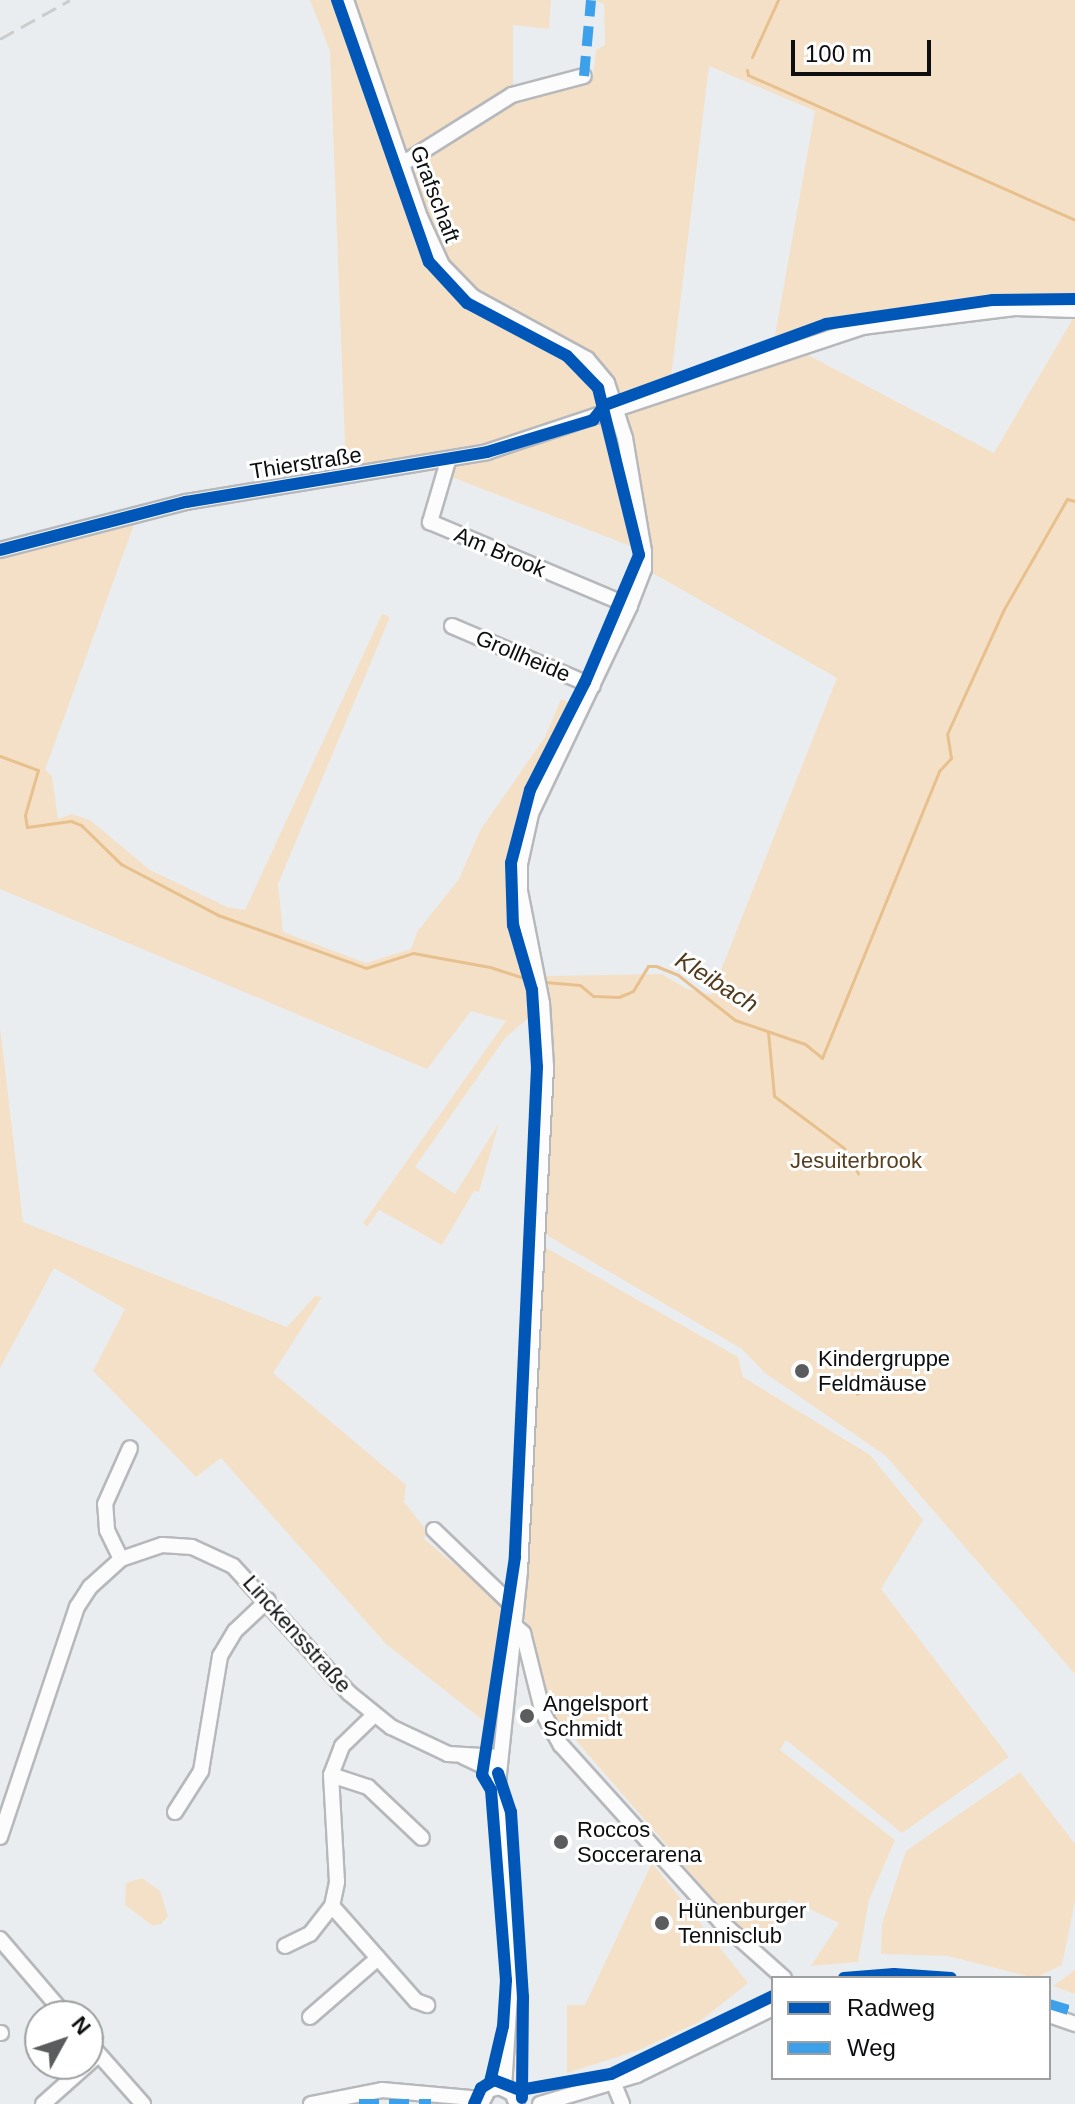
<!DOCTYPE html>
<html>
<head>
<meta charset="utf-8">
<style>
  body { margin:0 }
  #map { position:relative; width:1075px; height:2104px; overflow:hidden; background:#eaedf0; font-family:Helvetica,sans-serif }
  div>[style] { position:absolute }
  [style*='--x'] { left:calc(var(--x)*1px); top:calc(var(--y)*1px); width:calc(var(--w)*1px); rotate:calc(var(--a)*1deg) }
  .green>* { inset:0; background:#f4e0c7 }
  .stream>* { height:3px; margin:-1.5px; padding:0 1.5px; transform-origin:1.5px; border-radius:1.5px; background:#e7c08d }
  .roads { filter:drop-shadow(2px 0 #b6b8bb) drop-shadow(-2px 0 #b6b8bb) drop-shadow(0 2px #b6b8bb) drop-shadow(0 -2px #b6b8bb) }
  .minor>* { height:14px; margin:-7px; padding:0 7px; transform-origin:7px; border-radius:7px; background:#fcfcfd }
  .rail>* { height:3px; margin-top:-1.5px; transform-origin:0; background:repeating-linear-gradient(90deg,#cbcccc 0 16px,transparent 0 24px) }
  .quiet>* { height:10px; margin-top:-5px; transform-origin:0; background:repeating-linear-gradient(90deg,#3ca1ea 0 20px,transparent 0 30px) }
  .cycleway>* { height:12px; margin:-6px; padding:0 6px; transform-origin:6px; border-radius:6px; background:#0057b8 }
  .dots>* { width:22px; height:22px; translate:-50% -50%; box-sizing:border-box; border:4px solid #fff; border-radius:50% }
  span { translate:-50% -50%; white-space:nowrap; text-align:center; line-height:1.15; -webkit-text-stroke:6px #fff; paint-order:stroke }
  .street-label { font-size:22px; color:#0c0e10 }
  .park-label { font-size:22px; color:#573f1f }
  .poi-label { font-size:22px; color:#0c0e10 }
  .left { translate:0 -50%; text-align:left }
  .water-label { font-size:24px; color:#52391a; font-style:italic }
  .legend { position:absolute; left:771px; top:1976px; width:280px; height:104px; box-sizing:border-box; background:#fff; border:2px solid #9e9f9f; margin:0; padding:10px 14px; list-style:none; font-size:24px; color:#0c0e10 }
  .legend li { display:flex; align-items:center; gap:16px; height:40px }
  .legend b { width:40px; border:2px solid #9e9f9f }
  .north { position:absolute; left:24px; top:2000px; width:80px; height:80px; box-sizing:border-box; background:#fff; border:2px solid #9e9f9f; border-radius:50%; rotate:50deg; font-size:22px; font-weight:700; line-height:32px; text-align:center; color:#0c0e10 }
  .north::after { content:''; display:block; margin:auto; width:28px; height:36px; background:#5a5c5e; clip-path:polygon(50% 0,100% 100%,50% 72%,0 100%) }
  .scale { position:absolute; left:791px; top:40px; width:140px; height:36px; box-sizing:border-box; border:4px solid #0c0e10; border-top:0; padding-left:10px; font-size:24px; line-height:28px; white-space:nowrap; color:#0c0e10; -webkit-text-stroke:6px #fff; paint-order:stroke }
</style>
</head>
<body>
<div id="map">
  <div class="green">
    <div style="clip-path:polygon(310px 0,333px 0,424px 261px,473px 312px,567px 361px,593px 386px,602px 403px,595px 409px,487px 448px,346px 469px,330px 51px)"></div>
    <div style="clip-path:polygon(352px 0,551px 0,549px 29px,513px 25px,513px 100px,593px 77px,596px 50px,605px 45px,604px 4px,593px 0,1075px 0,1075px 296px,964px 300px,858px 314px,829px 319px,774px 341px,815px 111px,709px 66px,671px 378px,618px 395px,605px 370px,498px 308px,457px 277px,436px 247px)"></div>
    <div style="clip-path:polygon(1075px 315px,1075px 1674px,886px 1456px,765px 1373px,742px 1349px,543px 1233px,546px 976px,662px 974px,685px 988px,711px 995px,837px 678px,649px 571px,649px 553px,446px 475px,448px 465px,627px 415px,804px 353px,994px 453px)"></div>
    <div style="clip-path:polygon(136px 519px,45px 770px,52px 776px,58px 819px,72px 814px,90px 820px,150px 870px,227px 907px,245px 910px,382px 614px,390px 617px,278px 884px,283px 932px,366px 963px,411px 949px,417px 932px,459px 879px,481px 829px,545px 737px,561px 699px,577px 706px,518px 843px,534px 1013px,505px 1038px,415px 1167px,455px 1194px,499px 1123px,479px 1192px,474px 1191px,442px 1245px,379px 1210px,367px 1227px,363px 1223px,506px 1021px,471px 1011px,427px 1069px,0 889px,0 554px)"></div>
    <div style="clip-path:polygon(0 1027px,23px 1222px,287px 1327px,315px 1296px,322px 1297px,273px 1373px,406px 1485px,404px 1502px,427px 1531px,424px 1539px,503px 1604px,489px 1725px,386px 1644px,221px 1458px,196px 1477px,93px 1371px,125px 1309px,54px 1268px,0 1368px)"></div>
    <div style="clip-path:polygon(543px 1246px,738px 1357px,743px 1377px,870px 1455px,923px 1520px,881px 1589px,1009px 1757px,902px 1833px,786px 1740px,780px 1750px,895px 1840px,869px 1900px,858px 1962px,811px 1966px,839px 1923px,789px 1899px,758px 1951px,554px 1715px,522px 1610px)"></div>
    <div style="clip-path:polygon(1020px 1772px,1075px 1844px,1075px 1901px,1062px 1965px,1035px 1978px,948px 1956px,881px 1954px,882px 1924px,906px 1851px)"></div>
    <div style="clip-path:polygon(652px 1863px,748px 1983px,699px 2022px,639px 2050px,567px 2073px,567px 2005px,585px 2005px)"></div>
    <div style="clip-path:polygon(142px 1878px,160px 1891px,168px 1916px,161px 1924px,153px 1926px,125px 1905px,126px 1883px)"></div>
    <div style="clip-path:polygon(1075px 1970px,1075px 1994px,1053px 1986px)"></div>
  </div>
  <div class="stream">
    <div style="--x:752;--y:57;--w:63;--a:-65.5"></div>
    <div style="--x:747;--y:70;--w:5;--a:79"></div>
    <div style="--x:748;--y:75;--w:358;--a:23.9"></div>
    <div style="--x:0;--y:756;--w:40;--a:20.2"></div>
    <div style="--x:38;--y:770;--w:47;--a:106.1"></div>
    <div style="--x:25;--y:815;--w:12;--a:81"></div>
    <div style="--x:27;--y:827;--w:44;--a:-7.8"></div>
    <div style="--x:71;--y:821;--w:11;--a:22"></div>
    <div style="--x:81;--y:825;--w:56;--a:44.3"></div>
    <div style="--x:121;--y:864;--w:110;--a:27.7"></div>
    <div style="--x:218;--y:915;--w:157;--a:19.7"></div>
    <div style="--x:366;--y:968;--w:49;--a:-17.7"></div>
    <div style="--x:413;--y:953;--w:78;--a:10.3"></div>
    <div style="--x:490;--y:967;--w:45;--a:18"></div>
    <div style="--x:545;--y:982;--w:35;--a:5"></div>
    <div style="--x:580;--y:985;--w:17;--a:40"></div>
    <div style="--x:593;--y:996;--w:26;--a:2"></div>
    <div style="--x:619;--y:997;--w:15;--a:-23"></div>
    <div style="--x:633;--y:991;--w:29;--a:-59"></div>
    <div style="--x:648;--y:966;--w:8;--a:0"></div>
    <div style="--x:656;--y:966;--w:24;--a:22"></div>
    <div style="--x:678;--y:975;--w:73;--a:38.3"></div>
    <div style="--x:735;--y:1020;--w:74;--a:18.9"></div>
    <div style="--x:805;--y:1044;--w:22;--a:39"></div>
    <div style="--x:822;--y:1058;--w:310;--a:-67.8"></div>
    <div style="--x:939;--y:771;--w:18;--a:-47"></div>
    <div style="--x:951;--y:758;--w:24;--a:-99"></div>
    <div style="--x:947;--y:734;--w:137;--a:-65.5"></div>
    <div style="--x:1004;--y:609;--w:127;--a:-60.2"></div>
    <div style="--x:1067;--y:499;--w:8;--a:14"></div>
    <div style="--x:768;--y:1032;--w:64;--a:84.6"></div>
    <div style="--x:774;--y:1096;--w:87;--a:36.6"></div>
    <div style="--x:844;--y:1148;--w:29;--a:61"></div>
    <div style="--x:857;--y:1394;--w:23;--a:-34"></div>
  </div>
  <div class="roads">
    <div class="minor">
      <div style="--x:346;--y:0;--w:229;--a:71.2"></div>
      <div style="--x:420;--y:217;--w:53;--a:65.4"></div>
      <div style="--x:442;--y:265;--w:45;--a:45.9"></div>
      <div style="--x:473;--y:297;--w:130;--a:28.5"></div>
      <div style="--x:587;--y:359;--w:31;--a:50"></div>
      <div style="--x:607;--y:383;--w:58;--a:71.9"></div>
      <div style="--x:625;--y:438;--w:115;--a:80.5"></div>
      <div style="--x:644;--y:551;--w:18;--a:90"></div>
      <div style="--x:644;--y:569;--w:40;--a:111"></div>
      <div style="--x:630;--y:606;--w:230;--a:115.5"></div>
      <div style="--x:531;--y:814;--w:51;--a:102.4"></div>
      <div style="--x:520;--y:864;--w:27;--a:90"></div>
      <div style="--x:520;--y:891;--w:114;--a:78.9"></div>
      <div style="--x:542;--y:1003;--w:64;--a:86.4"></div>
      <div style="--x:546;--y:1067;--w:505;--a:92.95"></div>
      <div style="--x:520;--y:1571;--w:225;--a:95.9"></div>
      <div style="--x:497;--y:1795;--w:170;--a:84.9"></div>
      <div style="--x:512;--y:1964;--w:123;--a:93.7"></div>
      <div style="--x:402;--y:164;--w:130;--a:-32.1"></div>
      <div style="--x:512;--y:95;--w:74;--a:-14.8"></div>
      <div style="--x:448;--y:461;--w:64;--a:106.4"></div>
      <div style="--x:430;--y:522;--w:217;--a:22.8"></div>
      <div style="--x:0;--y:550;--w:192;--a:-14.5"></div>
      <div style="--x:186;--y:502;--w:305;--a:-9.4"></div>
      <div style="--x:487;--y:452;--w:395;--a:-18.4"></div>
      <div style="--x:862;--y:327;--w:154;--a:-7.1"></div>
      <div style="--x:1015;--y:308;--w:60;--a:1.9"></div>
      <div style="--x:452;--y:626;--w:153;--a:23.1"></div>
      <div style="--x:434;--y:1530;--w:114;--a:43.9"></div>
      <div style="--x:121;--y:1559;--w:32;--a:-116"></div>
      <div style="--x:107;--y:1530;--w:26;--a:-94"></div>
      <div style="--x:105;--y:1504;--w:61;--a:-65.9"></div>
      <div style="--x:515;--y:1626;--w:11;--a:41"></div>
      <div style="--x:523;--y:1633;--w:82;--a:76"></div>
      <div style="--x:543;--y:1713;--w:37;--a:61"></div>
      <div style="--x:561;--y:1745;--w:239;--a:47.9"></div>
      <div style="--x:721;--y:1922;--w:84;--a:41.6"></div>
      <div style="--x:464;--y:1757;--w:38;--a:25"></div>
      <div style="--x:331;--y:1775;--w:39;--a:18"></div>
      <div style="--x:368;--y:1787;--w:74;--a:43.4"></div>
      <div style="--x:175;--y:1812;--w:49;--a:-57.6"></div>
      <div style="--x:201;--y:1771;--w:117;--a:-80.6"></div>
      <div style="--x:220;--y:1656;--w:29;--a:-59"></div>
      <div style="--x:235;--y:1631;--w:45;--a:-43.2"></div>
      <div style="--x:0;--y:1837;--w:243;--a:-71.5"></div>
      <div style="--x:77;--y:1607;--w:24;--a:-57"></div>
      <div style="--x:90;--y:1587;--w:42;--a:-42.1"></div>
      <div style="--x:121;--y:1559;--w:43;--a:-18.9"></div>
      <div style="--x:162;--y:1545;--w:30;--a:4"></div>
      <div style="--x:192;--y:1547;--w:45;--a:24.9"></div>
      <div style="--x:233;--y:1566;--w:172;--a:47.6"></div>
      <div style="--x:349;--y:1693;--w:54;--a:39"></div>
      <div style="--x:391;--y:1727;--w:63;--a:25.3"></div>
      <div style="--x:448;--y:1754;--w:51;--a:3.4"></div>
      <div style="--x:332;--y:1906;--w:127;--a:48.5"></div>
      <div style="--x:416;--y:2001;--w:12;--a:20"></div>
      <div style="--x:0;--y:1939;--w:101;--a:49.4"></div>
      <div style="--x:285;--y:1946;--w:28;--a:-26"></div>
      <div style="--x:310;--y:1934;--w:36;--a:-52"></div>
      <div style="--x:332;--y:1906;--w:25;--a:-78"></div>
      <div style="--x:337;--y:1882;--w:107;--a:-93.2"></div>
      <div style="--x:331;--y:1775;--w:31;--a:-69"></div>
      <div style="--x:342;--y:1746;--w:45;--a:-44.1"></div>
      <div style="--x:1049;--y:2015;--w:28;--a:19"></div>
      <div style="--x:310;--y:2017;--w:90;--a:-40.9"></div>
      <div style="--x:0;--y:2033;--w:1;--a:0"></div>
      <div style="--x:88;--y:2042;--w:83;--a:48.4"></div>
      <div style="--x:614;--y:2084;--w:22;--a:68"></div>
      <div style="--x:43;--y:2104;--w:74;--a:-41.7"></div>
      <div style="--x:311;--y:2104;--w:72;--a:-11.2"></div>
      <div style="--x:382;--y:2090;--w:100;--a:5.1"></div>
      <div style="--x:481;--y:2104;--w:16;--a:-63"></div>
      <div style="--x:488;--y:2090;--w:11;--a:-15"></div>
      <div style="--x:499;--y:2087;--w:14;--a:25"></div>
      <div style="--x:512;--y:2093;--w:12;--a:66"></div>
      <div style="--x:540;--y:2104;--w:101;--a:-16.6"></div>
      <div style="--x:637;--y:2075;--w:152;--a:-26.2"></div>
    </div>
  </div>
  <div class="rail">
    <div style="--x:0;--y:39;--w:80;--a:-29.1"></div>
  </div>
  <div class="quiet">
    <div style="--x:584;--y:76;--w:76;--a:-84.7"></div>
    <div style="--x:1049;--y:2004;--w:27;--a:17"></div>
    <div style="--x:359;--y:2104;--w:72;--a:0"></div>
  </div>
  <div class="cycleway">
    <div style="--x:337;--y:0;--w:278;--a:70.7"></div>
    <div style="--x:429;--y:262;--w:56;--a:47.2"></div>
    <div style="--x:467;--y:303;--w:113;--a:27.9"></div>
    <div style="--x:567;--y:356;--w:45;--a:45.9"></div>
    <div style="--x:598;--y:388;--w:172;--a:76.2"></div>
    <div style="--x:639;--y:555;--w:138;--a:113"></div>
    <div style="--x:585;--y:682;--w:121;--a:117"></div>
    <div style="--x:530;--y:790;--w:75;--a:104.6"></div>
    <div style="--x:511;--y:863;--w:62;--a:88.2"></div>
    <div style="--x:513;--y:925;--w:68;--a:73.7"></div>
    <div style="--x:532;--y:990;--w:77;--a:86.3"></div>
    <div style="--x:537;--y:1067;--w:490;--a:92.6"></div>
    <div style="--x:515;--y:1557;--w:220;--a:98.6"></div>
    <div style="--x:482;--y:1775;--w:17;--a:59"></div>
    <div style="--x:491;--y:1790;--w:191;--a:85.5"></div>
    <div style="--x:506;--y:1980;--w:46;--a:93.7"></div>
    <div style="--x:503;--y:2026;--w:57;--a:103.1"></div>
    <div style="--x:0;--y:550;--w:192;--a:-14.5"></div>
    <div style="--x:186;--y:502;--w:305;--a:-9.4"></div>
    <div style="--x:487;--y:452;--w:111;--a:-16.8"></div>
    <div style="--x:593;--y:420;--w:19;--a:-51"></div>
    <div style="--x:605;--y:405;--w:235;--a:-20.1"></div>
    <div style="--x:826;--y:324;--w:169;--a:-8.2"></div>
    <div style="--x:993;--y:300;--w:82;--a:-0.7"></div>
    <div style="--x:498;--y:1773;--w:41;--a:71.6"></div>
    <div style="--x:511;--y:1812;--w:185;--a:86.3"></div>
    <div style="--x:523;--y:1997;--w:101;--a:90.6"></div>
    <div style="--x:844;--y:1978;--w:50;--a:-4.6"></div>
    <div style="--x:894;--y:1974;--w:57;--a:4"></div>
    <div style="--x:474;--y:2104;--w:17;--a:-66"></div>
    <div style="--x:481;--y:2088;--w:15;--a:-32"></div>
    <div style="--x:494;--y:2080;--w:28;--a:21"></div>
    <div style="--x:520;--y:2090;--w:92;--a:-10"></div>
    <div style="--x:611;--y:2074;--w:180;--a:-25.7"></div>
  </div>
  <div class="dots">
    <div style="left:802px;top:1371px;background:#5a5c5e"></div>
    <div style="left:527px;top:1716px;background:#5a5c5e"></div>
    <div style="left:561px;top:1842px;background:#5a5c5e"></div>
    <div style="left:662px;top:1923px;background:#5a5c5e"></div>
  </div>
  <div class="street-label">
    <span style="left:435px;top:194px;rotate:69deg">Grafschaft</span>
    <span style="left:306px;top:463px;rotate:-9deg">Thierstraße</span>
    <span style="left:500px;top:552px;rotate:23deg">Am Brook</span>
    <span style="left:523px;top:656px;rotate:23deg">Grollheide</span>
    <span style="left:297px;top:1634px;rotate:48deg">Linckensstraße</span>
  </div>
  <div class="park-label">
    <span style="left:856px;top:1161px">Jesuiterbrook</span>
  </div>
  <div class="poi-label">
    <span class="left" style="left:818px;top:1371px">Kindergruppe<br>Feldmäuse</span>
    <span class="left" style="left:543px;top:1716px">Angelsport<br>Schmidt</span>
    <span class="left" style="left:577px;top:1842px">Roccos<br>Soccerarena</span>
    <span class="left" style="left:678px;top:1923px">Hünenburger<br>Tennisclub</span>
  </div>
  <div class="water-label">
    <span style="left:717px;top:982px;rotate:32deg">Kleibach</span>
  </div>
  <ul class="legend">
  <li><b style="height:10px;background:#0057b8"></b>Radweg</li>
  <li><b style="height:10px;background:#3ca1ea"></b>Weg</li>
  </ul>
  <div class="north">N</div>
  <div class="scale">100 m</div>
</div>
</body>
</html>
